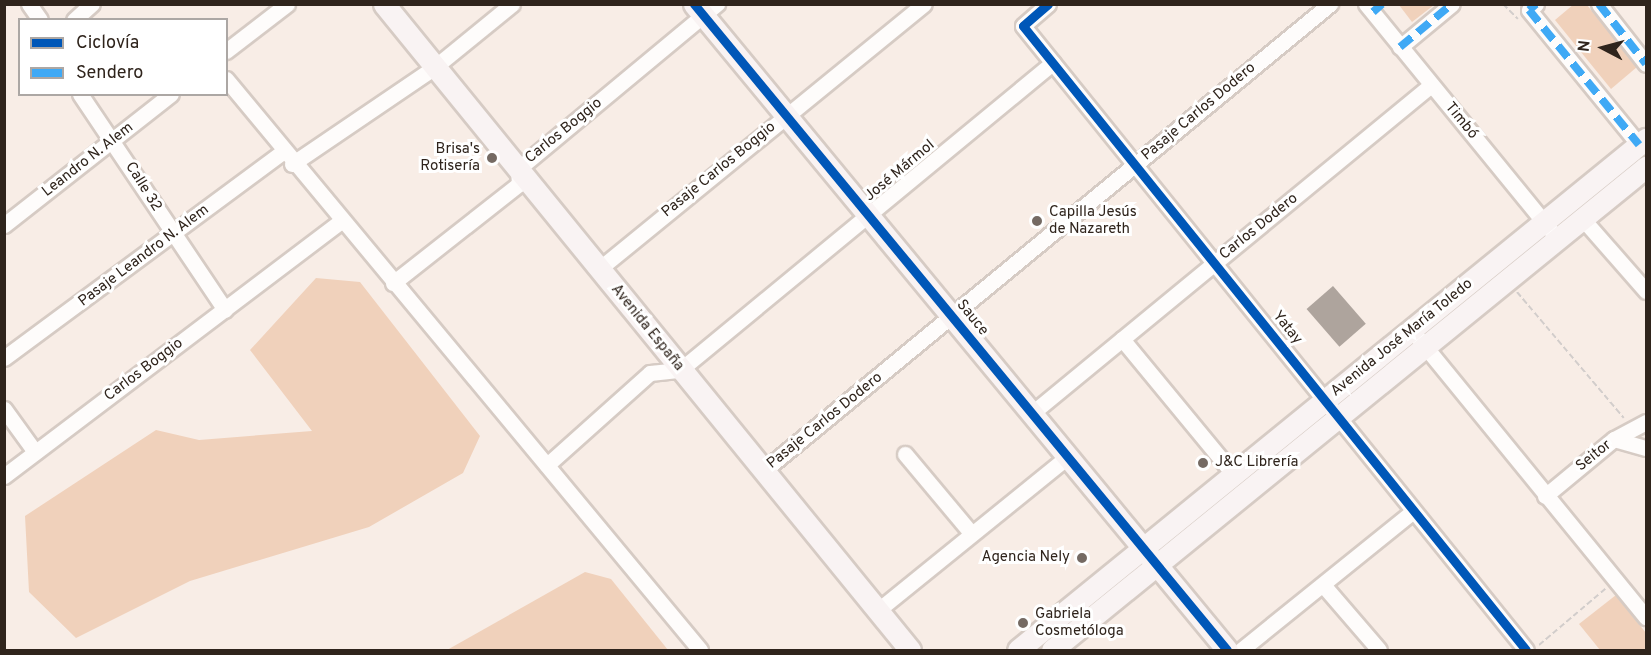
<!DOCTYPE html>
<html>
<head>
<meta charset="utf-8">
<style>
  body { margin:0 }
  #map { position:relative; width:1651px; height:655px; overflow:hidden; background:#f8ede6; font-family:Overpass,sans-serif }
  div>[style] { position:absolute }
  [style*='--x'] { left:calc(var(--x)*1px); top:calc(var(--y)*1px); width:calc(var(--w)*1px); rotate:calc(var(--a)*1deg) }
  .green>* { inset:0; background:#f0d1bb }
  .building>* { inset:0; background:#aea49d; transform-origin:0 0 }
  .path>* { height:2px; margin-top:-1px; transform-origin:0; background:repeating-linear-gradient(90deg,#d2cdcb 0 6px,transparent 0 9px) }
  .roads { filter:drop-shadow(2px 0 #d6cbc4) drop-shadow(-2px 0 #d6cbc4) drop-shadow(0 2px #d6cbc4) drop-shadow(0 -2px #d6cbc4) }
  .street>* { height:15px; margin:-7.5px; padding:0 7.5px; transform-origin:7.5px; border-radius:7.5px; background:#fefcfb }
  .secondary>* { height:21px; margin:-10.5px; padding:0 10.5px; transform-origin:10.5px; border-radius:10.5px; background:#f9f3f3 }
  .quiet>* { height:8px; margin-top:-4px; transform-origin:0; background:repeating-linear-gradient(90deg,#3fa9f5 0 15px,transparent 0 23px) }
  .cycleway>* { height:9px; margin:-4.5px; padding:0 4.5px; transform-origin:4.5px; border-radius:4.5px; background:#0057b8 }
  .dots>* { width:16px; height:16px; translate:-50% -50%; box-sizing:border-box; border:3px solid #fff; border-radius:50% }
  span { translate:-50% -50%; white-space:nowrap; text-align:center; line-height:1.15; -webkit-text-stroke:6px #fff; paint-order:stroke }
  .street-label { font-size:15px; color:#2f241c }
  .poi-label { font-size:15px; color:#2f241c }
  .right { translate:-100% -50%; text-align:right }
  .left { translate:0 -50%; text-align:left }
  .frame { position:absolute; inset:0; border:6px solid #2f241c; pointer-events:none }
  .legend { position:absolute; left:18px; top:18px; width:210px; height:78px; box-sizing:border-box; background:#fff; border:2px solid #aca7a4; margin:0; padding:8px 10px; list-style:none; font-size:18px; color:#2f241c }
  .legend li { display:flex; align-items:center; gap:12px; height:30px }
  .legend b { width:30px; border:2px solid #aca7a4 }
  .north { position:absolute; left:1573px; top:18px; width:60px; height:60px; -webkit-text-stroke:4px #fff; paint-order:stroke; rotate:276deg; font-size:16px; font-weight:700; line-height:24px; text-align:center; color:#2f241c }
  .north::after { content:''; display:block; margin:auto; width:21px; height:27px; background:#2f241c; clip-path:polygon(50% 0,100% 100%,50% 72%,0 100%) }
</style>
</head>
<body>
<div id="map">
  <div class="green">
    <div style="clip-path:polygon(1574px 4px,1587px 5px,1637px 67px,1611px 89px,1555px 20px)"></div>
    <div style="clip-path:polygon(1399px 5px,1434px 5px,1412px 22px)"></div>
    <div style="clip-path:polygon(316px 278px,360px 282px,480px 436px,463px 473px,369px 527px,190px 581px,76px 638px,29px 592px,25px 516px,156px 430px,199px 440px,312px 431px,250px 350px)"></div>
    <div style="clip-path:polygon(585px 572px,611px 579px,668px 650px,447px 650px)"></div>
    <div style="clip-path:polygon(1616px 595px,1646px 633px,1646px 650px,1600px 650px,1579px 624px)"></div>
  </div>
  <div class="building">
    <div style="left:1333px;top:286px;width:50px;height:35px;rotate:49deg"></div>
  </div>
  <div class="path">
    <div style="--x:1503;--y:4;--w:21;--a:45"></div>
    <div style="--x:1517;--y:292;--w:165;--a:49.7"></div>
    <div style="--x:1539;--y:645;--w:87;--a:-40.3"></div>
  </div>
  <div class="roads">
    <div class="street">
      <div style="--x:29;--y:4;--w:19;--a:55"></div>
      <div style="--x:1048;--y:4;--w:33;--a:139"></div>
      <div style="--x:1023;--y:26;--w:801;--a:51.13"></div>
      <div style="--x:1366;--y:4;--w:291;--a:50.8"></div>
      <div style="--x:1536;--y:4;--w:9;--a:139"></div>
      <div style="--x:1529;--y:10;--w:174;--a:50.8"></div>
      <div style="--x:1599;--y:4;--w:76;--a:51.9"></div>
      <div style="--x:74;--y:20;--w:24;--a:-42"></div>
      <div style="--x:1400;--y:47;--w:67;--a:-39.6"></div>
      <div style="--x:226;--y:51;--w:77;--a:-37.6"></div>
      <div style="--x:226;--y:79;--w:742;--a:50.3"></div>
      <div style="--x:80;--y:94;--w:260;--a:56.1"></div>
      <div style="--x:292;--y:164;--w:174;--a:-34.2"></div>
      <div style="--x:436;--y:66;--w:98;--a:-39.2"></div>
      <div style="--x:1582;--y:218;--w:97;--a:48.8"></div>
      <div style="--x:4;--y:225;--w:212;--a:-38.1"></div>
      <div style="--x:599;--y:269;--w:419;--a:-39.2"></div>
      <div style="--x:393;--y:283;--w:160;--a:-38.2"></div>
      <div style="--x:519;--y:184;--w:15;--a:-94"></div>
      <div style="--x:518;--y:169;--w:259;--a:-39.7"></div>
      <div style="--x:1122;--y:339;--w:176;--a:50.5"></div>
      <div style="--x:1419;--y:339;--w:359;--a:50.8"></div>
      <div style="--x:4;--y:358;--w:346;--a:-36.5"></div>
      <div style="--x:4;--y:409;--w:53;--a:54.2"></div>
      <div style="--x:1031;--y:414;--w:518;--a:-39.44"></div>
      <div style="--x:1614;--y:439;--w:33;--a:16"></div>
      <div style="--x:905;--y:454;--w:103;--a:50.1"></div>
      <div style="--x:547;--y:465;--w:138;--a:-41.8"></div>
      <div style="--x:650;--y:373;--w:30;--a:-6"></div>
      <div style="--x:680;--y:370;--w:483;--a:-39.5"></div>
      <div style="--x:763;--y:471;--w:735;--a:-39.48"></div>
      <div style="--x:4;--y:476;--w:423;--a:-37.1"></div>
      <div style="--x:1545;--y:496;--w:89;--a:-39.6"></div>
      <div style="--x:1614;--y:439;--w:36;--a:-28"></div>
      <div style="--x:1324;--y:586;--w:84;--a:49.3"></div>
      <div style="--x:877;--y:611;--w:243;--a:-39"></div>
      <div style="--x:1241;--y:650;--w:221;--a:-38.9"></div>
    </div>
    <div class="secondary">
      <div style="--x:384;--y:4;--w:833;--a:50.85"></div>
      <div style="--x:694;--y:4;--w:837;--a:50.47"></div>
      <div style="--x:1018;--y:650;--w:810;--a:-39.14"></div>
      <div style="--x:1052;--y:650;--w:766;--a:-39.12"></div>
    </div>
  </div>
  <div class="quiet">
    <div style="--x:1536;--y:4;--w:9;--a:139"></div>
    <div style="--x:1529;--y:10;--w:174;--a:50.8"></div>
    <div style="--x:1599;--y:4;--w:76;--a:51.9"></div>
    <div style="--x:1373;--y:12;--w:12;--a:-42"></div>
    <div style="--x:1400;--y:47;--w:67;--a:-39.6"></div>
  </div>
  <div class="cycleway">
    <div style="--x:694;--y:4;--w:837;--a:50.47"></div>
    <div style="--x:1048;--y:4;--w:33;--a:139"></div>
    <div style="--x:1023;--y:26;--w:801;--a:51.13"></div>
  </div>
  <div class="dots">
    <div style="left:492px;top:158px;background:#756a63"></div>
    <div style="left:1037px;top:221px;background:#756a63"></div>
    <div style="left:1203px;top:463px;background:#756a63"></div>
    <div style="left:1082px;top:558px;background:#756a63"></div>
    <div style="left:1023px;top:623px;background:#756a63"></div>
  </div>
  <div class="street-label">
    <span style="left:1199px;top:112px;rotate:-40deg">Pasaje Carlos Dodero</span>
    <span style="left:1461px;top:121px;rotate:51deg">Timbó</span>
    <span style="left:564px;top:131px;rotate:-39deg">Carlos Boggio</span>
    <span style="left:88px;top:160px;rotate:-38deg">Leandro N. Alem</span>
    <span style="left:719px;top:170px;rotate:-39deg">Pasaje Carlos Boggio</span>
    <span style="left:900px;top:171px;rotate:-40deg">José Mármol</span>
    <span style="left:143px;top:187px;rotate:58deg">Calle 32</span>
    <span style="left:1259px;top:227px;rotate:-39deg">Carlos Dodero</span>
    <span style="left:144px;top:256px;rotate:-37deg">Pasaje Leandro N. Alem</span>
    <span style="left:972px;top:318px;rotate:51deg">Sauce</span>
    <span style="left:647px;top:328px;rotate:51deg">Avenida España</span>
    <span style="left:1287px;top:328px;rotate:51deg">Yatay</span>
    <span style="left:1402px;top:338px;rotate:-39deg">Avenida José María Toledo</span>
    <span style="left:144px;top:370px;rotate:-37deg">Carlos Boggio</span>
    <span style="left:825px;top:421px;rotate:-39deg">Pasaje Carlos Dodero</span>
    <span style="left:1594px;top:456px;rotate:-39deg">Seitor</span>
  </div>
  <div class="poi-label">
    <span class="right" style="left:480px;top:158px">Brisa's<br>Rotisería</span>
    <span class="left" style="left:1049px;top:221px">Capilla Jesús<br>de Nazareth</span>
    <span class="left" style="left:1215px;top:463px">J&amp;C Librería</span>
    <span class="right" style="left:1070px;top:558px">Agencia Nely</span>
    <span class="left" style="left:1035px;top:623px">Gabriela<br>Cosmetóloga</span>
  </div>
  <div class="frame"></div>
  <ul class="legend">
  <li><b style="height:8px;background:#0057b8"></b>Ciclovía</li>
  <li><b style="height:8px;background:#3fa9f5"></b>Sendero</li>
  </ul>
  <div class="north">N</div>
</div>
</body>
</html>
